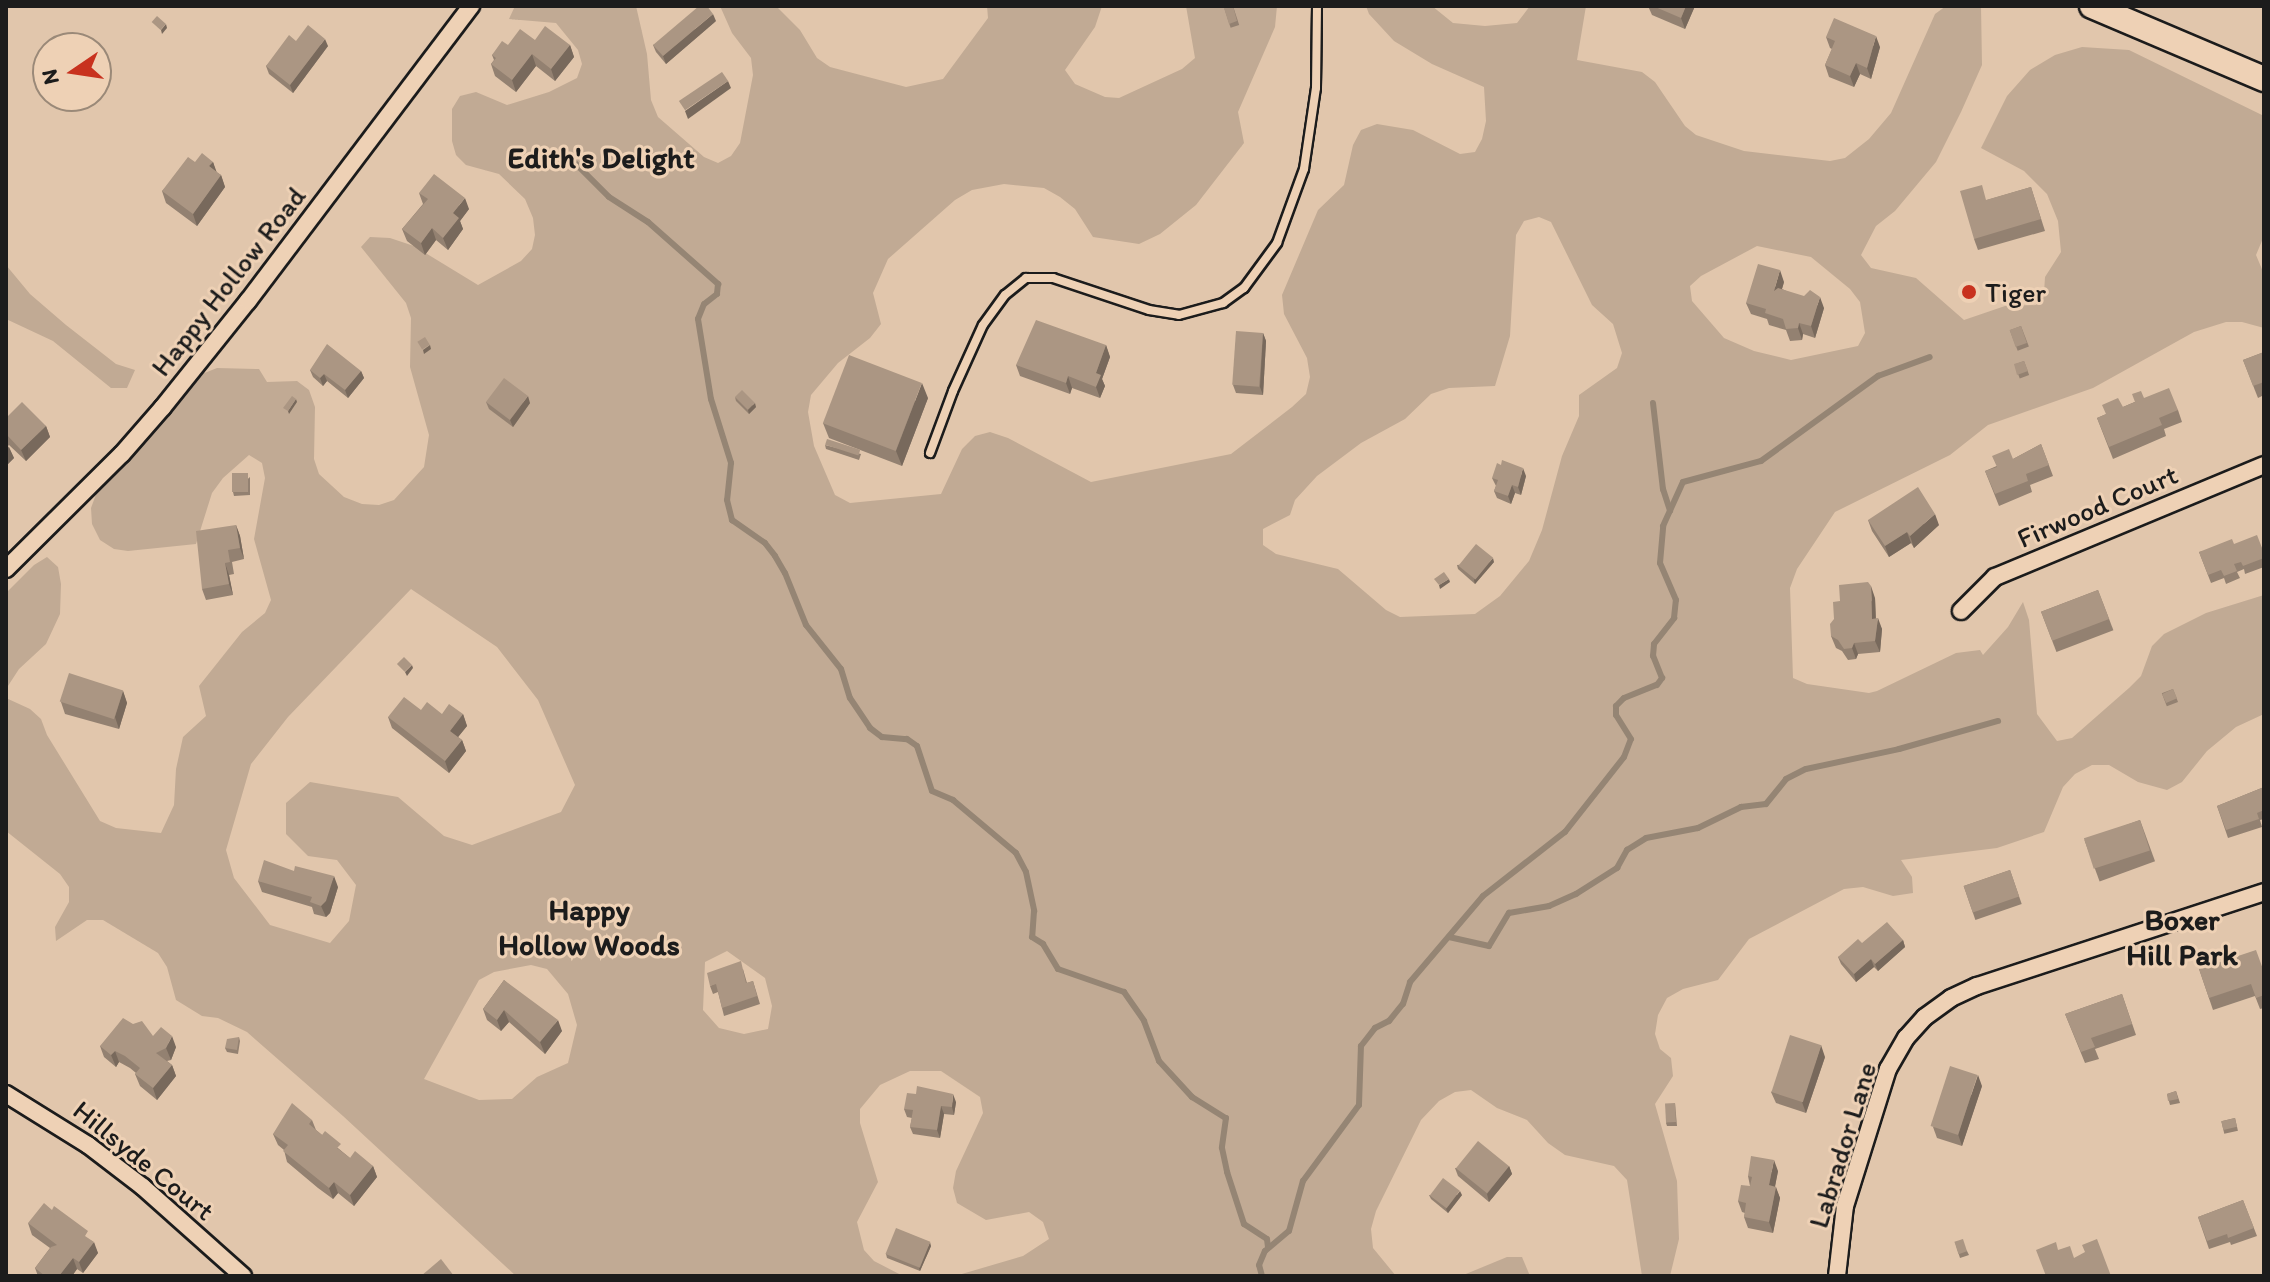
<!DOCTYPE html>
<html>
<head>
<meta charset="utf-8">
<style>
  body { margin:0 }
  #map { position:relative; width:2270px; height:1282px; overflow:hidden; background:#e1c6ac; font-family:Itim,sans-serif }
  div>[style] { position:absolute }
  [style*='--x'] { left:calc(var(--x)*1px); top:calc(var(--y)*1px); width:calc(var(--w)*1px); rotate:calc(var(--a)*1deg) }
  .green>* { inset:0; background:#c1aa94 }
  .stream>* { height:6px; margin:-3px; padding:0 3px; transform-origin:3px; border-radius:3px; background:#958574 }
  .roads { filter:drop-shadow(2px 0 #1c1c1c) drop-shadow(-2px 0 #1c1c1c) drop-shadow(0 2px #1c1c1c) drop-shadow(0 -2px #1c1c1c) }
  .service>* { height:8px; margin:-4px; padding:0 4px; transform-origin:4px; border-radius:4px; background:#eed1b5 }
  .minor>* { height:16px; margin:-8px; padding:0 8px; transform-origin:8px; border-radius:8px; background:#eed1b5 }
  .secondary>* { height:24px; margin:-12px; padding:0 12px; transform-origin:12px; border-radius:12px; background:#eed1b5 }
  .wall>* { inset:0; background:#938171; transform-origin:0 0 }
  .shaded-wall>* { inset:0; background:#78695c }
  .building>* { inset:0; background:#ab9683; transform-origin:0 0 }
  .dots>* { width:22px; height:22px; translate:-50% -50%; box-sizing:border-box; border:4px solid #eed1b5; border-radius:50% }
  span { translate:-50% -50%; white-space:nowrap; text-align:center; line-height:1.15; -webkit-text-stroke:6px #eed1b5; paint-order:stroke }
  .street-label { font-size:28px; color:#1c1c1c }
  .poi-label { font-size:28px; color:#1c1c1c }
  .left { translate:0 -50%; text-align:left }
  .neighbourhood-label { font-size:30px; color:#1c1c1c; font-weight:700 }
  .frame { position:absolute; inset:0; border:8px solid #1c1c1c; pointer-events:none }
  .north { position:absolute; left:32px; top:32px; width:80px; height:80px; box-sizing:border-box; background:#eed1b5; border:2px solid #9a8978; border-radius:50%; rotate:257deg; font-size:22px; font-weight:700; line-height:32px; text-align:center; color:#1c1c1c }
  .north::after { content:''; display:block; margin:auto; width:28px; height:36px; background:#c8321e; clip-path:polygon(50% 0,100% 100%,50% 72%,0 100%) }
</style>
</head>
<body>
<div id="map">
  <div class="green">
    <div style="clip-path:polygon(evenodd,515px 6px,636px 6px,647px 54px,651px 100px,658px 117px,704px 157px,718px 163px,731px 156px,740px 143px,753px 75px,751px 58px,732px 33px,720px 6px,776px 6px,800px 30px,817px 58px,830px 67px,906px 87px,943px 79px,988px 18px,987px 6px,1102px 6px,1095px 27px,1065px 70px,1075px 84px,1105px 97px,1119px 98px,1182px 69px,1195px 58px,1186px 6px,1277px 6px,1275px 27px,1238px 112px,1244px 143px,1196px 205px,1160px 234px,1139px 244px,1093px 237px,1075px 209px,1060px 197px,1044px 188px,1004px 184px,972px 190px,955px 200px,888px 259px,873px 293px,881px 324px,870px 338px,838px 363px,811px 395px,808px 412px,814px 446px,835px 495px,850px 503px,941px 494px,962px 449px,975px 436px,990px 432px,1008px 438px,1091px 482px,1231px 454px,1292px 407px,1306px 394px,1310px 377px,1307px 358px,1284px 314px,1282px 295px,1318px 210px,1344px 185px,1353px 145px,1361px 130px,1377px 124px,1413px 130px,1460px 154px,1475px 152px,1482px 139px,1486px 121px,1484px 87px,1432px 64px,1394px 41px,1369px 14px,1366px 6px,1432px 6px,1453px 23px,1485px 26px,1517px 23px,1530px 6px,1586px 6px,1577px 60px,1642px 72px,1655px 82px,1685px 126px,1696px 135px,1744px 151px,1830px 161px,1845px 158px,1869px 139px,1891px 113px,1935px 14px,1946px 6px,1981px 6px,1982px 65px,1961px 112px,1936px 162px,1895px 211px,1876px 226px,1861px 255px,1871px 268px,1916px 278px,1964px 320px,2005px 306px,2036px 305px,2044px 293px,2045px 277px,2061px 252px,2058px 221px,2047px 194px,2024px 171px,1981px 148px,2007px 96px,2030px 70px,2055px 55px,2082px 47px,2129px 50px,2264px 116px,2264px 236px,2256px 255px,2264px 274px,2264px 328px,2242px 322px,2226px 322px,2194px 332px,2093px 388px,1988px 425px,1950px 455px,1835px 512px,1797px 569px,1790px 588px,1793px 678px,1807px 684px,1869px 693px,1877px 691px,1956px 653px,1980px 650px,1983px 655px,2008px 627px,2023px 602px,2029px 620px,2037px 714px,2057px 741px,2072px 738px,2129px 688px,2141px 676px,2152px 646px,2164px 634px,2206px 613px,2264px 595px,2264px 714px,2236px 727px,2207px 751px,2182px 782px,2167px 790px,2138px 782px,2109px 765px,2092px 765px,2075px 774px,2063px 787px,2044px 832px,1997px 848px,1901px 860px,1912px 877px,1913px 893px,1893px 896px,1863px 887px,1844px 889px,1749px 939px,1718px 980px,1683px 989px,1667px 998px,1658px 1015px,1655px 1034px,1660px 1049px,1671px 1058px,1673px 1076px,1655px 1104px,1677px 1181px,1679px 1239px,1670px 1276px,1642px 1276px,1627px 1180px,1614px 1166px,1565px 1155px,1548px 1143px,1527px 1120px,1497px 1108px,1471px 1090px,1455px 1092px,1439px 1101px,1421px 1120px,1376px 1211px,1371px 1229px,1373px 1248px,1396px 1276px,955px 1276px,1023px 1256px,1049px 1239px,1043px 1222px,1029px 1212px,986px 1220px,957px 1203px,953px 1188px,956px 1171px,983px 1113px,980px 1097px,941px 1071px,910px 1071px,880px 1085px,860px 1109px,860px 1123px,878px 1182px,857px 1222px,864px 1250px,874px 1261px,903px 1276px,516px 1276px,343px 1116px,247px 1032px,218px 1018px,202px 1016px,176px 1000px,167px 967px,158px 953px,103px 920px,87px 920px,56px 941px,55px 927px,69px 902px,69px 887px,60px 874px,6px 831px,6px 698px,30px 709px,41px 719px,47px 735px,100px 821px,116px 828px,161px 833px,174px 805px,176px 769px,183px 737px,206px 716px,199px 686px,242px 632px,265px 613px,271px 600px,254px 539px,265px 478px,262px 463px,249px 455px,223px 478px,212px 493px,196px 544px,128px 551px,114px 549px,100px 540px,92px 524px,91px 508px,102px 478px,183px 389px,202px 374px,217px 368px,259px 369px,267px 382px,297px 381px,309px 390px,315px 407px,314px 459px,319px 474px,344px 497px,362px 504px,379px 505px,394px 500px,424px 467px,429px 435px,410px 367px,411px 318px,406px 303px,361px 247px,370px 237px,390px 238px,414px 246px,478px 285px,521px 261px,532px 249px,535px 235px,533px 218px,525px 199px,499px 174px,466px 165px,456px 155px,452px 141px,452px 109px,460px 96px,476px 92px,507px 105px,549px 92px,577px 78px,582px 64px,578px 50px,556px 23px,509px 19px,515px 6px,1539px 217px,1551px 222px,1592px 305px,1613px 324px,1622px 353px,1617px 368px,1579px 395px,1579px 416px,1562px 456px,1542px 530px,1529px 561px,1500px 596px,1475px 614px,1400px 617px,1386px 610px,1338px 569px,1276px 554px,1263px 545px,1263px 529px,1290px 515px,1295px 500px,1317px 476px,1361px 443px,1405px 419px,1431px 394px,1449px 388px,1495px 386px,1510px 336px,1516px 235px,1524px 221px,1539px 217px,515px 6px,1757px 246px,1811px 257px,1850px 289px,1860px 302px,1865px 333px,1858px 346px,1791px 360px,1754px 351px,1724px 338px,1692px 301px,1690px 286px,1701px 276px,1757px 246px,515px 6px,411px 589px,497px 647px,538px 700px,575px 785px,561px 812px,472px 845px,444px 836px,398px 797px,310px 782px,286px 803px,286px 834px,308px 856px,337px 860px,356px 885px,349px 921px,330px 943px,270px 925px,234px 878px,226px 850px,251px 764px,288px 717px,411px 589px,515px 6px,727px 951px,765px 978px,772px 1006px,768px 1029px,744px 1034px,719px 1028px,703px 1010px,705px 962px,727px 951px,515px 6px,531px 965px,547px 969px,568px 994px,577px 1025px,568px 1063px,537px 1077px,512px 1099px,479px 1100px,424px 1079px,479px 980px,494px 972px,531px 965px)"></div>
    <div style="clip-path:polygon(6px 265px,30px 294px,66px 325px,116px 364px,135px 370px,127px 388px,111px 388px,53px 341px,6px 319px)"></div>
    <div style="clip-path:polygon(47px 557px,58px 567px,61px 584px,60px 614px,46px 644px,19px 669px,6px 689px,6px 593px,34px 565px)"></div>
    <div style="clip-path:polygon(1507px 1257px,1522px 1257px,1530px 1276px,1461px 1276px)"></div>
  </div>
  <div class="stream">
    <div style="--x:562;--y:150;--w:66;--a:45"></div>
    <div style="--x:609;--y:197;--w:46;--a:32.7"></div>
    <div style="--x:648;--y:222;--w:94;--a:41.5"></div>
    <div style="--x:718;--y:284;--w:10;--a:96"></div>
    <div style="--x:717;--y:294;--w:16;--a:142"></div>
    <div style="--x:704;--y:304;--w:16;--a:112"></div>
    <div style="--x:698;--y:319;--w:81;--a:80.8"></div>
    <div style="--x:711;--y:399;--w:67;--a:72.6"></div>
    <div style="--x:731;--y:463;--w:37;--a:96"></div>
    <div style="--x:727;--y:500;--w:21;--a:76"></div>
    <div style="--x:732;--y:520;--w:40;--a:34.9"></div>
    <div style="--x:765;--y:543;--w:16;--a:52"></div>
    <div style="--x:775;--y:556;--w:20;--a:60"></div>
    <div style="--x:785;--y:573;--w:56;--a:68"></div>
    <div style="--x:806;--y:625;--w:56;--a:51.5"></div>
    <div style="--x:841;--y:669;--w:30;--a:73"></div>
    <div style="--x:850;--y:698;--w:36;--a:56"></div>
    <div style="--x:870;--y:728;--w:15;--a:37"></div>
    <div style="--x:882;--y:737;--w:25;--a:5"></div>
    <div style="--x:907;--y:739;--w:12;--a:35"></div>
    <div style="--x:917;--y:746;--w:47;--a:71.6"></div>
    <div style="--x:932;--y:791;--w:23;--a:23"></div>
    <div style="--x:953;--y:800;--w:82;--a:40.1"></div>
    <div style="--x:1016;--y:853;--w:21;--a:62"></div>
    <div style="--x:1026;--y:872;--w:40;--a:78"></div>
    <div style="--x:1034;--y:911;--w:26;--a:94"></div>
    <div style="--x:1032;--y:937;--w:13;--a:32"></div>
    <div style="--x:1043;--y:944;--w:29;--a:59"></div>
    <div style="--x:1058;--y:969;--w:70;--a:19.2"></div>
    <div style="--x:1124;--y:992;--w:35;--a:55"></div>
    <div style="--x:1144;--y:1021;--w:43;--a:69.4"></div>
    <div style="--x:1159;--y:1061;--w:49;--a:47.5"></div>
    <div style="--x:1192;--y:1097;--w:40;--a:32"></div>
    <div style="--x:1226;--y:1118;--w:30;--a:98"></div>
    <div style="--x:1222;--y:1148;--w:25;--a:78"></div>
    <div style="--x:1227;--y:1172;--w:55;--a:71.9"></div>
    <div style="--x:1244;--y:1224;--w:27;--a:33"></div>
    <div style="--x:1267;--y:1239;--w:8;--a:83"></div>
    <div style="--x:1653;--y:403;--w:87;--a:83.4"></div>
    <div style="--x:1663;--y:489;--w:23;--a:72"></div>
    <div style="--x:1449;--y:937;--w:41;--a:12.7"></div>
    <div style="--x:1489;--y:946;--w:39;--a:-59"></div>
    <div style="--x:1509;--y:913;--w:41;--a:-9.9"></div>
    <div style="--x:1549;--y:906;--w:30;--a:-24"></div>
    <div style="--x:1576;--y:894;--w:49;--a:-32.4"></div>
    <div style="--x:1617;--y:868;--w:21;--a:-61"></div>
    <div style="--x:1627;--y:850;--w:22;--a:-32"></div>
    <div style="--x:1646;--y:838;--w:53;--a:-10.9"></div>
    <div style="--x:1698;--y:828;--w:48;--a:-26"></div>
    <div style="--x:1741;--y:807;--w:25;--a:-7"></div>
    <div style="--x:1766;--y:804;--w:32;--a:-51"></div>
    <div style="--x:1786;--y:779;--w:22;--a:-27"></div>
    <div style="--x:1806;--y:769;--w:95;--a:-12.1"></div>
    <div style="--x:1899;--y:749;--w:103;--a:-15.8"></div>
    <div style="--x:1262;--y:1276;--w:11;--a:-105"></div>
    <div style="--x:1259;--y:1265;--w:15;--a:-67"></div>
    <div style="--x:1265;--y:1251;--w:31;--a:-40"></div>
    <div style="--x:1289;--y:1231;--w:52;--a:-74.4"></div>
    <div style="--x:1303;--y:1181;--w:94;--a:-53.6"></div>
    <div style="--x:1359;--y:1105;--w:59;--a:-88.1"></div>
    <div style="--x:1361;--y:1046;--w:23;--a:-52"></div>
    <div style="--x:1375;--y:1028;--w:16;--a:-27"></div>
    <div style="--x:1389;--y:1021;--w:22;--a:-51"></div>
    <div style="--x:1403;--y:1004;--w:23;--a:-72"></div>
    <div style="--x:1410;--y:982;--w:113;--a:-49.7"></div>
    <div style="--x:1483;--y:896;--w:104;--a:-38"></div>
    <div style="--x:1565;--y:832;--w:95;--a:-51.8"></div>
    <div style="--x:1624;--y:757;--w:19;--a:-69"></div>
    <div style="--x:1631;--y:739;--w:28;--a:-122"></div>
    <div style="--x:1616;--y:715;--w:9;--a:-90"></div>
    <div style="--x:1616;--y:706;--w:11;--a:-45"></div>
    <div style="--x:1624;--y:698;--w:35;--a:-22"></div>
    <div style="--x:1657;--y:685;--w:9;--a:-54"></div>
    <div style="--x:1662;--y:678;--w:24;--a:-112"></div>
    <div style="--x:1653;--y:656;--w:12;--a:-85"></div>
    <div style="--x:1654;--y:644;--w:33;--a:-52"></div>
    <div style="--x:1674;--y:618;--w:18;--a:-84"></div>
    <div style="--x:1676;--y:600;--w:40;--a:-113.4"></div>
    <div style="--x:1660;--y:563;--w:37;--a:-85"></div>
    <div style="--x:1663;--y:526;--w:48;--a:-65.6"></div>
    <div style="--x:1683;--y:482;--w:81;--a:-15.1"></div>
    <div style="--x:1761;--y:461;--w:145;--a:-36"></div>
    <div style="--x:1878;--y:376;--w:55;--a:-20.1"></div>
  </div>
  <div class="roads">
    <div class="service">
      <div style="--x:930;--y:453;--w:66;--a:-69.6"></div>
      <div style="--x:953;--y:391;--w:72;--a:-65.6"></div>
      <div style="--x:983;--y:325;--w:37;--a:-54"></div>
      <div style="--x:1005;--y:295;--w:27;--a:-39"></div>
      <div style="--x:1026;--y:278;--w:27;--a:0"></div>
      <div style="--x:1053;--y:278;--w:101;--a:18.4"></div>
      <div style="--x:1149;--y:310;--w:30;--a:9"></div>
      <div style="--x:1179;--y:315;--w:46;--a:-15.3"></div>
      <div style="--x:1223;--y:303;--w:26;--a:-36"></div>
      <div style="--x:1244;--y:288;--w:56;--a:-53.7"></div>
      <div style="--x:1277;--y:243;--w:79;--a:-70"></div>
      <div style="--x:1304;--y:169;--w:82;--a:-81.6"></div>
      <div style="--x:1316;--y:88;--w:82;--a:-89.3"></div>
    </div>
    <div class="minor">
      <div style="--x:6;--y:569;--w:163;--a:-44.8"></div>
      <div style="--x:122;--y:454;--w:62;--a:-48.9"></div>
      <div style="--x:163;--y:407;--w:136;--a:-51.3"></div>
      <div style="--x:248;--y:301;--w:370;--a:-52.9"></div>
      <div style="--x:1961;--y:611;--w:48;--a:-45"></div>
      <div style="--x:1995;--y:577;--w:291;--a:-22.6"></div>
      <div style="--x:6;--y:1094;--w:97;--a:31.9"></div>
      <div style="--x:88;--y:1145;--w:69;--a:37.4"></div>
      <div style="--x:143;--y:1187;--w:134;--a:41.7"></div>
      <div style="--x:1837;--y:1276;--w:70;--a:-83.5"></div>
      <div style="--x:1845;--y:1206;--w:144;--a:-72.6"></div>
      <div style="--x:1888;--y:1069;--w:36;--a:-60"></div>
      <div style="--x:1906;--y:1038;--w:28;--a:-48"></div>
      <div style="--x:1925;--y:1017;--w:32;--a:-36"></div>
      <div style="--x:1951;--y:998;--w:29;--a:-25"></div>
      <div style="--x:1977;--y:986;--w:302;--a:-18.1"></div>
    </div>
    <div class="secondary">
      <div style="--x:2092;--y:6;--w:187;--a:23"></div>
    </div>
  </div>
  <div class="wall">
    <div style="left:1233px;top:6px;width:20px;height:9px;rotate:72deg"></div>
    <div style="clip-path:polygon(1648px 6px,1695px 6px,1685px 29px,1652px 15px)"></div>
    <div style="clip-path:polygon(716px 21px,666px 64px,656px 52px,653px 45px)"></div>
    <div style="clip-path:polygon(1826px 37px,1880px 47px,1871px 79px,1860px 74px,1854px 87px,1829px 77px,1825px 65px,1832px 49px,1830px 48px)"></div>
    <div style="clip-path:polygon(535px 40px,570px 45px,574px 57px,555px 81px,536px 66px,516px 92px,495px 76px,491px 64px,494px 60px,492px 55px,508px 45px)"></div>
    <div style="clip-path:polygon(296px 41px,328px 46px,293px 93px,269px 74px,266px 66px)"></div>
    <div style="clip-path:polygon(195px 162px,213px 162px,216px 172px,221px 175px,225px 187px,197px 226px,166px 203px,162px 191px)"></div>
    <div style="clip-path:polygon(2031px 187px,2045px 231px,1978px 250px,1974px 239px,1987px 200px)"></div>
    <div style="clip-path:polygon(419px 193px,469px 209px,460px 221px,463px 229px,448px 250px,436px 240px,425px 255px,407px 241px,402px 229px,423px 204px)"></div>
    <div style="clip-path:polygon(1784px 282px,1782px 289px,1824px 308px,1815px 338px,1803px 334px,1802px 340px,1790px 341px,1786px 330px,1769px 325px,1767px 319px,1751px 314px,1746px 303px)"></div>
    <div style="left:2021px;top:326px;width:22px;height:12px;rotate:69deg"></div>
    <div style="clip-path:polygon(1263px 333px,1266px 341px,1263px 395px,1236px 393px,1233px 385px)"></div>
    <div style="clip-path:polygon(1106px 345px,1110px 357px,1102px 379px,1105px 386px,1100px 398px,1072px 388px,1070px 394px,1020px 376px,1016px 365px)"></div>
    <div style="clip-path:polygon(2264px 352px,2264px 395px,2258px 398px,2243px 360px)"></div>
    <div style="left:2024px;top:361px;width:15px;height:10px;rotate:70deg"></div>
    <div style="clip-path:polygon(310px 370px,361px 371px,364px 378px,348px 398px,327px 381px,323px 386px,313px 377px)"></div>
    <div style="clip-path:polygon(735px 397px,756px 407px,749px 414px,736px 401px)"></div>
    <div style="clip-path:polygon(928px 398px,902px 466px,829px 438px,823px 423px)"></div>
    <div style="clip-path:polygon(2144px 398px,2178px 410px,2182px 422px,2164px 429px,2166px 436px,2113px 459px,2097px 418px)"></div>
    <div style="clip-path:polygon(486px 402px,530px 403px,513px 427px,489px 409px)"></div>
    <div style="clip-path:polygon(6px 418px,46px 426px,50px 437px,26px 461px,9px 445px,8px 446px,14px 458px,6px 466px)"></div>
    <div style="clip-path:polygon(2041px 444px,2053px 476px,2030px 485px,2032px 492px,1999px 506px,1985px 471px,2013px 459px)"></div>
    <div style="clip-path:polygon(825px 445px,861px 454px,859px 460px,826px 449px)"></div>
    <div style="clip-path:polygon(1526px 476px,1521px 495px,1515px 493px,1511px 504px,1497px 498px,1494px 491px,1496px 486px,1492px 478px)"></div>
    <div style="clip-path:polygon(250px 477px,250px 495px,234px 496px,233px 492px)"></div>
    <div style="clip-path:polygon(1868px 520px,1939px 525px,1914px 548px,1911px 543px,1889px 557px,1872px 531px)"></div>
    <div style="clip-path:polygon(236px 525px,240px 536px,244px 559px,232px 562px,234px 574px,229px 575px,233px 595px,206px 600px,202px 589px)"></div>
    <div style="clip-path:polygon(2234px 544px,2264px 553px,2264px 567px,2245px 574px,2244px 569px,2237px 572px,2240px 578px,2226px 584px,2224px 578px,2211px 583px,2199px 552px)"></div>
    <div style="clip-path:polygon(1494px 562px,1475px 584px,1458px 569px,1457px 565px)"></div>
    <div style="left:2098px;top:590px;width:43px;height:61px;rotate:69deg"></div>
    <div style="clip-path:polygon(1875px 598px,1876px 618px,1882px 629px,1880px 652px,1858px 654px,1856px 659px,1848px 660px,1842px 651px,1836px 648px,1831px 636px)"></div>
    <div style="left:2173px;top:689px;width:14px;height:12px;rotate:69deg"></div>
    <div style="clip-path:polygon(123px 691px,127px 703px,119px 729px,65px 714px,61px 702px)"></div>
    <div style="clip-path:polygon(442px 714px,463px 714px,467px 726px,458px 737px,462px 740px,466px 751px,449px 773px,392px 728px,388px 717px)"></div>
    <div style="clip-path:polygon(2264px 787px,2264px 819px,2260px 820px,2262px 827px,2228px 838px,2217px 806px)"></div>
    <div style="left:2140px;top:820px;width:44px;height:59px;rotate:70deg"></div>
    <div style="left:2010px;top:870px;width:36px;height:49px;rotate:71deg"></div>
    <div style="clip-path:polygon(258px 881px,338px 887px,330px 913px,326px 917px,314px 914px,312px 907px,262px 892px)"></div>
    <div style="clip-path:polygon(1903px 940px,1905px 947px,1878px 971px,1874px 967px,1856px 982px,1841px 964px,1838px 957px,1862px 943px)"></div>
    <div style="clip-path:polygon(743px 969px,747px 983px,753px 981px,760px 1004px,724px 1016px,718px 992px,713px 994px,710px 986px)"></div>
    <div style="clip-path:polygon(2199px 969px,2264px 972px,2264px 1008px,2260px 1009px,2255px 996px,2213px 1010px)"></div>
    <div style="clip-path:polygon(504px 980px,562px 1031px,545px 1054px,509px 1022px,501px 1031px,487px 1020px,483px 1009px)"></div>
    <div style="clip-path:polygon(2122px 994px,2136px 1035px,2095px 1049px,2099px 1059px,2085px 1063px,2065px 1014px)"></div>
    <div style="clip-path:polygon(153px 1036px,176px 1047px,171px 1060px,167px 1061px,172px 1065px,176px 1076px,157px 1100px,140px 1086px,135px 1074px,136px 1073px,130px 1068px,119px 1062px,116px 1067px,104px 1057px,100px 1046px)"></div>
    <div style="clip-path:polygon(239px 1037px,240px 1041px,238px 1054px,227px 1052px,225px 1048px)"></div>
    <div style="clip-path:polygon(1825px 1057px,1806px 1113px,1776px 1103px,1771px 1092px)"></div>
    <div style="clip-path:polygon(1982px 1086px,1962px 1146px,1937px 1138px,1933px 1127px)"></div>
    <div style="clip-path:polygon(2176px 1091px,2180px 1103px,2170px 1105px,2167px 1094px)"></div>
    <div style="clip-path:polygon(956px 1102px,954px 1115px,944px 1114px,940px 1138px,913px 1134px,910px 1127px,912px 1118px,907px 1117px,904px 1109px)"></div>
    <div style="clip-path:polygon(1675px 1103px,1677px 1126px,1667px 1126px,1666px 1123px)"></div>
    <div style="left:2235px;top:1118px;width:13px;height:14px;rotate:77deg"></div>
    <div style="clip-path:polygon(312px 1120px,316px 1130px,350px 1158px,373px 1166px,377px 1177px,354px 1206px,338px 1193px,333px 1199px,318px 1188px,287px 1162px,284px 1150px,278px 1145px,273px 1134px)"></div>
    <div style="clip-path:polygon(1509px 1166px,1512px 1174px,1489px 1202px,1458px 1176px,1455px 1168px)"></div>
    <div style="clip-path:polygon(1778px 1171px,1775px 1186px,1780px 1198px,1773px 1233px,1748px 1228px,1744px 1217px,1745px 1213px,1742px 1212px,1738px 1201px,1750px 1186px,1748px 1176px)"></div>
    <div style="clip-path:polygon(1429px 1195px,1462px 1195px,1448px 1213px,1431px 1199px)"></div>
    <div style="clip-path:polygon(2243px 1200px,2257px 1236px,2231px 1245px,2230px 1242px,2209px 1249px,2198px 1217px)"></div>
    <div style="clip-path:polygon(28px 1223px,92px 1241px,98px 1253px,83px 1273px,77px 1269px,72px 1276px,38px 1276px,35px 1268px,50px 1248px,32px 1235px)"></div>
    <div style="clip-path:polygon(1955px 1242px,1967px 1251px,1969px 1255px,1960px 1258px)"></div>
    <div style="clip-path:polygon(931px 1246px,920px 1271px,887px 1258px,886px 1254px)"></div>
  </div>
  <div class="shaded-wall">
    <div style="clip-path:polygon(1686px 6px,1695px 6px,1685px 29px,1681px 18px)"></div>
    <div style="clip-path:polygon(713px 14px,716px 21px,666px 64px,663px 56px)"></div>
    <div style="clip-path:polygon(166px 24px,167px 28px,162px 34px,161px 30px)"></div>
    <div style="clip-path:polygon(1876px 36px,1880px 47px,1871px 79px,1867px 68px)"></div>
    <div style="clip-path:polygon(325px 39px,328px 46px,293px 93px,290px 85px)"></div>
    <div style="clip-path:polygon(570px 45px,574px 57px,555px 81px,551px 69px)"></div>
    <div style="clip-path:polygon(532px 54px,536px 66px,516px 92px,512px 80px)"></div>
    <div style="clip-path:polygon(1856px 63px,1860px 74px,1854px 87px,1850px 76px)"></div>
    <div style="clip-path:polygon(728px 81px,731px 88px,688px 119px,685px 111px)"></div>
    <div style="clip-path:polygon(213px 162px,217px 173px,209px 166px)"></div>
    <div style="clip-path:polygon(221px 175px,225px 187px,197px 226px,193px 214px)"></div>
    <div style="clip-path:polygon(465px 198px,469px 209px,460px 221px,463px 229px,448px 250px,443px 238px,453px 213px)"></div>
    <div style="clip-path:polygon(432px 228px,436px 240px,425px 255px,421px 243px)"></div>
    <div style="clip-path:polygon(1780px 270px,1784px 282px,1778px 302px,1774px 291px)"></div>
    <div style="clip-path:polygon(1820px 297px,1824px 308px,1815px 338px,1811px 326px)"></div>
    <div style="clip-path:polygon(1799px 323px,1803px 334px,1802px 340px,1798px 328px)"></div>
    <div style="clip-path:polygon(1263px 333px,1266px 341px,1263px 395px,1260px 387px)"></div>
    <div style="clip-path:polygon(430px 345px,431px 349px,424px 354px,423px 350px)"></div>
    <div style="clip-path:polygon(1106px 345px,1110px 357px,1102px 379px,1105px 386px,1100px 398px,1096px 387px,1096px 373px)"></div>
    <div style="clip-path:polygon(361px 371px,364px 378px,348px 398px,345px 390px)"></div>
    <div style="clip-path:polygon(324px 374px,327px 381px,323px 386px,320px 378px)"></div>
    <div style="clip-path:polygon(1068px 376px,1072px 388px,1070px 394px,1066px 383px)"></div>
    <div style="clip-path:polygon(922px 383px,928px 398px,902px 466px,896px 451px)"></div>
    <div style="clip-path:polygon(528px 396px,530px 403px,513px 427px,510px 420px)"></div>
    <div style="clip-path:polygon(296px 399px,297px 402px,289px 414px,288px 411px)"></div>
    <div style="clip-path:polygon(755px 403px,756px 407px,749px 414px,748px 410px)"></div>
    <div style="clip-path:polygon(46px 426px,50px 437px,26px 461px,21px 450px)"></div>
    <div style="clip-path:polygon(9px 447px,14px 458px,6px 466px,6px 450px)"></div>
    <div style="clip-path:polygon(1523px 468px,1526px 476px,1521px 495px,1518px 487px)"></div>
    <div style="clip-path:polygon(1512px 485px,1515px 493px,1511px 504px,1508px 496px)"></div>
    <div style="clip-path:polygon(1935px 514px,1939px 525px,1914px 548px,1910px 536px)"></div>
    <div style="clip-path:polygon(236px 525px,240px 536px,244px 559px,240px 548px)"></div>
    <div style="clip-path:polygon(1907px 532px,1911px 543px,1889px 557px,1885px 546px)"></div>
    <div style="clip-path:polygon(1493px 558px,1494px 562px,1475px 584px,1474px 580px)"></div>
    <div style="clip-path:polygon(225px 563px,229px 575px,233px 595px,229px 584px)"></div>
    <div style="clip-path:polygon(1449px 579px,1450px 582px,1440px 589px,1439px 585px)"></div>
    <div style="clip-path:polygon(1871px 586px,1875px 598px,1876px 630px,1872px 619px)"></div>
    <div style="clip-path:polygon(1878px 618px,1882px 629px,1880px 652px,1875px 641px)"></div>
    <div style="clip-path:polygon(1854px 643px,1858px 654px,1856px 659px,1852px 648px)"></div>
    <div style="clip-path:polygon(412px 665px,413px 668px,407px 676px,405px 672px)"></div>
    <div style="clip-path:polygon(123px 691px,127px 703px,119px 729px,115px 717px)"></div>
    <div style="clip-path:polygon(463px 714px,467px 726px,454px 742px,450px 731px)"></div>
    <div style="clip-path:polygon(462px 740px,466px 751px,449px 773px,445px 761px)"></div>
    <div style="clip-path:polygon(334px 876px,338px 887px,330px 913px,326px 917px,321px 906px)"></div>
    <div style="clip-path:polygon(1903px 940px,1905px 947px,1878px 971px,1875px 964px)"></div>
    <div style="clip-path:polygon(1871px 959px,1874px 967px,1856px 982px,1854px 974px)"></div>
    <div style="clip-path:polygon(504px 1010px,509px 1022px,501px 1031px,497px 1020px)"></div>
    <div style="clip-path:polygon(558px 1020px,562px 1031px,545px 1054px,540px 1042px)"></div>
    <div style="clip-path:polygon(172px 1036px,176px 1047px,171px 1060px,166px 1048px)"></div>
    <div style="clip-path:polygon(1821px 1045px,1825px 1057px,1806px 1113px,1802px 1102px)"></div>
    <div style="clip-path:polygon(115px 1051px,119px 1062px,116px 1067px,111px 1055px)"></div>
    <div style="clip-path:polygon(172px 1065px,176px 1076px,157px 1100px,153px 1088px)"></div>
    <div style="clip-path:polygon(1978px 1075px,1982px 1086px,1962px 1146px,1958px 1134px)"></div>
    <div style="clip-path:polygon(953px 1094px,956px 1102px,954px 1115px,952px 1107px)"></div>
    <div style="clip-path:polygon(941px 1106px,944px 1114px,940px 1138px,937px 1130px)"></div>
    <div style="clip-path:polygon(1774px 1160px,1778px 1171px,1773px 1197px,1769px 1185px)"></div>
    <div style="clip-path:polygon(373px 1166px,377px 1177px,354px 1206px,350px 1195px)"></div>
    <div style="clip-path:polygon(1509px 1166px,1512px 1174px,1489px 1202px,1487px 1194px)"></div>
    <div style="clip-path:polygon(334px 1182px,338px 1193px,333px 1199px,329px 1188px)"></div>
    <div style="clip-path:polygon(1776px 1187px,1780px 1198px,1773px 1233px,1769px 1222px)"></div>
    <div style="clip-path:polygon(1460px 1191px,1462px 1195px,1448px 1213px,1446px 1209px)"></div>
    <div style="clip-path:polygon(94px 1242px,98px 1253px,83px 1273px,79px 1262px)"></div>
    <div style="clip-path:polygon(930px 1242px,931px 1246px,920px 1271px,919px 1268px)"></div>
    <div style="clip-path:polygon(73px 1258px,77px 1269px,72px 1276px,59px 1276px)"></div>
  </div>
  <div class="building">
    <div style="clip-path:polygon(699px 6px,707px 6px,713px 14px,663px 56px,653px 45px)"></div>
    <div style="clip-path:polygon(1233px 6px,1237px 21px,1229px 24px,1224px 8px)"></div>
    <div style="clip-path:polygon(1653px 6px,1686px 6px,1681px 18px)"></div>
    <div style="left:157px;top:16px;width:12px;height:8px;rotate:42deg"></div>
    <div style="clip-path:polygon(1834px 18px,1876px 36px,1867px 68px,1856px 63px,1850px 76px,1825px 65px,1835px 41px,1826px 37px)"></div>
    <div style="clip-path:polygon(308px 25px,325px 39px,290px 85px,266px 66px,289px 35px,296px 41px)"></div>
    <div style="clip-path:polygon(545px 26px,570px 45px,551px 69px,532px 54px,512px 80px,491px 64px,496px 58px,492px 55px,502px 41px,508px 45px,520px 29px,535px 40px)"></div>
    <div style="left:722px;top:72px;width:11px;height:52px;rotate:56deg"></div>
    <div style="clip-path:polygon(202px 153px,213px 162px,209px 166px,221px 175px,193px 214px,162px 191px,188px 157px,195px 162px)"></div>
    <div style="clip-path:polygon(434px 174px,465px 198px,453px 213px,459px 218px,443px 238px,432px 228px,421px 243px,402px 229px,428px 199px,419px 193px)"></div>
    <div style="clip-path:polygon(1982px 185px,1986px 200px,2031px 187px,2041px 219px,1974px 239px,1960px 191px)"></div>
    <div style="clip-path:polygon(1758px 264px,1780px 270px,1774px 291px,1778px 288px,1804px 296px,1810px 290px,1820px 297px,1811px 326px,1799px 323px,1798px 328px,1786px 329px,1783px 319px,1765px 313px,1766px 309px,1746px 303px)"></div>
    <div style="clip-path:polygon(1036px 320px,1106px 345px,1096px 373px,1101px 375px,1096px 387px,1068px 376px,1066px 383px,1016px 365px)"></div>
    <div style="left:2021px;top:326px;width:18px;height:12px;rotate:71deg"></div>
    <div style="left:1236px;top:331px;width:27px;height:54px;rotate:4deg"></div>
    <div style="left:425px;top:337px;width:9px;height:9px;rotate:58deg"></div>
    <div style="clip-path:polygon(327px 344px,361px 371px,345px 390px,324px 374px,320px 378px,310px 370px)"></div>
    <div style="clip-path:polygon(2264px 352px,2264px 382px,2253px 386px,2243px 360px)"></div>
    <div style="left:849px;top:355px;width:78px;height:73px;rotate:21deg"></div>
    <div style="clip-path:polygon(2024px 361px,2028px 371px,2017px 375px,2014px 364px)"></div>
    <div style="left:504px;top:378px;width:30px;height:30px;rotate:37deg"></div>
    <div style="clip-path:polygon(2169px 388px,2178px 410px,2159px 418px,2162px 425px,2109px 447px,2097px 418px,2106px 414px,2102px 405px,2118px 398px,2123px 407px,2135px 402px,2132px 394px,2141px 391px,2144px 398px)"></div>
    <div style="left:742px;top:390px;width:18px;height:10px;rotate:45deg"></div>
    <div style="clip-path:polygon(292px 396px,296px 399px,288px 411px,283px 408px)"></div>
    <div style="clip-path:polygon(22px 402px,46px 426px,21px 450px,6px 434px,6px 418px)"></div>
    <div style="left:827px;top:439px;width:35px;height:6px;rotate:18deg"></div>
    <div style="clip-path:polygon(2041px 444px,2049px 465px,2026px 474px,2028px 481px,1995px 494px,1985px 471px,1997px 467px,1992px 456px,2009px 449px,2013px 459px)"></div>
    <div style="clip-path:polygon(1502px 460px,1523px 468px,1518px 487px,1512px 485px,1508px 496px,1494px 491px,1498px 480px,1492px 478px,1497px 463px,1501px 465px)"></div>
    <div style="left:232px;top:473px;width:16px;height:19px"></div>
    <div style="clip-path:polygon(1918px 487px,1935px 514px,1910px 536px,1907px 532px,1885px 546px,1868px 520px)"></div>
    <div style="clip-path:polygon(236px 525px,240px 548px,228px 550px,230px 562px,225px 563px,229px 584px,202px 589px,196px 531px)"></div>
    <div style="clip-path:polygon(2257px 535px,2264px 553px,2264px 558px,2243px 566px,2241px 562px,2234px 564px,2237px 571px,2224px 576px,2221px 570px,2208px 575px,2199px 552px,2232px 539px,2234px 544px)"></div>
    <div style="left:1476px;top:544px;width:22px;height:28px;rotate:39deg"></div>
    <div style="clip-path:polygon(1444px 572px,1449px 579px,1439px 585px,1434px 579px)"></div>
    <div style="clip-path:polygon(1868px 582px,1871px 586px,1872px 619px,1878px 618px,1875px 641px,1854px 643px,1852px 648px,1844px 649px,1838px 640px,1831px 636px,1830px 624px,1834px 619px,1833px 602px,1840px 601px,1839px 585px)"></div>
    <div style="left:2098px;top:590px;width:31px;height:61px;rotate:69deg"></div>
    <div style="left:404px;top:657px;width:11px;height:10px;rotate:45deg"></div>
    <div style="left:69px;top:673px;width:57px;height:30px;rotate:18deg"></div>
    <div style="left:2173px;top:689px;width:10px;height:12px;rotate:66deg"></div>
    <div style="clip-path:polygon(404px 697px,421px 710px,427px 702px,442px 714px,449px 704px,463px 714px,450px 731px,462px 740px,445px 761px,388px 717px)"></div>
    <div style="clip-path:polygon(2264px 787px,2264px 810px,2257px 813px,2259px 819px,2226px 830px,2217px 806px)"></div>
    <div style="left:2140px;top:820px;width:32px;height:59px;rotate:72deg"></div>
    <div style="clip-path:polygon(264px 860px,294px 871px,295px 866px,334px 876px,326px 901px,321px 906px,310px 902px,312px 897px,258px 881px)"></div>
    <div style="left:2010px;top:870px;width:28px;height:49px;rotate:71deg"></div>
    <div style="clip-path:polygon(1887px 922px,1903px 940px,1875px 964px,1871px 959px,1854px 974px,1838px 957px,1858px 939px,1862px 943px)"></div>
    <div style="clip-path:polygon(2256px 950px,2264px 972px,2264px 995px,2256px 998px,2251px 984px,2209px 998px,2199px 969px)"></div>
    <div style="clip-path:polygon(741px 961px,746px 983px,753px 981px,757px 996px,722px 1008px,716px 984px,710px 986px,707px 973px)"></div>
    <div style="clip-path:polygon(504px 980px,558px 1020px,540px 1042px,504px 1010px,497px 1020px,483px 1009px)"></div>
    <div style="clip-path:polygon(2122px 994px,2132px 1024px,2091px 1038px,2095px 1047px,2081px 1052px,2065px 1014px)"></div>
    <div style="clip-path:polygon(123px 1018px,133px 1024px,142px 1021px,153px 1036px,161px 1027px,172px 1036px,166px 1048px,156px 1053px,172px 1065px,153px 1088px,135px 1074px,140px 1068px,125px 1056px,115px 1051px,111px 1055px,100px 1046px)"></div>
    <div style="left:1790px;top:1035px;width:33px;height:60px;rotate:18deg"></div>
    <div style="clip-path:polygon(239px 1037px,237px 1050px,225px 1048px,227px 1039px)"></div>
    <div style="left:1950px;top:1066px;width:29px;height:63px;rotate:18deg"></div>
    <div style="clip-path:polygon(917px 1086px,953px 1094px,952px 1107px,941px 1106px,937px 1130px,910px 1127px,913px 1110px,904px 1109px,907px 1093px,916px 1094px)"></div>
    <div style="clip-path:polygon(2176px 1091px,2178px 1099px,2168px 1101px,2167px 1094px)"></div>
    <div style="clip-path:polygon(292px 1103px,312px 1120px,309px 1124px,322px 1135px,325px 1131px,341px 1144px,337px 1148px,350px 1158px,355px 1151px,373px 1166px,350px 1195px,334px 1182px,329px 1188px,283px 1151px,288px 1145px,273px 1134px)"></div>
    <div style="left:1675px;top:1103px;width:19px;height:10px;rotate:87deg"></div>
    <div style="left:2235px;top:1118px;width:9px;height:14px;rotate:77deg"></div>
    <div style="left:1478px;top:1141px;width:40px;height:35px;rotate:39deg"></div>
    <div style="clip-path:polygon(1751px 1156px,1774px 1160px,1769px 1185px,1776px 1187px,1769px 1222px,1744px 1217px,1746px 1203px,1738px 1201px,1741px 1185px,1750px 1186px,1752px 1177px,1748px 1176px)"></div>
    <div style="left:1443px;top:1178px;width:21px;height:22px;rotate:37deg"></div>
    <div style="clip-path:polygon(2243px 1200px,2254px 1228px,2228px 1238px,2227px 1234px,2207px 1241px,2198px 1217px)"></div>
    <div style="clip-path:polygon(44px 1203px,52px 1210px,54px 1206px,88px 1231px,85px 1236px,94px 1242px,79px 1262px,73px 1258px,59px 1276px,45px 1276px,35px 1268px,51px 1247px,57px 1245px,28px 1223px)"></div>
    <div style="left:896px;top:1228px;width:37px;height:28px;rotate:22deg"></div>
    <div style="left:1963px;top:1239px;width:13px;height:9px;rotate:72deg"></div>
    <div style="clip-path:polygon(2097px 1239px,2111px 1276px,2046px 1276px,2036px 1250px,2056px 1242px,2058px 1250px,2070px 1246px,2074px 1258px,2085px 1252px,2082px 1245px)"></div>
    <div style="clip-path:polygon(441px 1259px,454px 1276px,421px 1276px)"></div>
  </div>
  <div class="dots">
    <div style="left:1969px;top:292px;background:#c8321e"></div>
  </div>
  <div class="street-label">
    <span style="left:228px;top:281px;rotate:-52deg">Happy Hollow Road</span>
    <span style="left:2097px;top:506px;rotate:-23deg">Firwood Court</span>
    <span style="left:1842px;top:1145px;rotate:-73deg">Labrador Lane</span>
    <span style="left:144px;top:1160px;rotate:39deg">Hillsyde Court</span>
  </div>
  <div class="poi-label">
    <span class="left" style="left:1985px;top:292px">Tiger</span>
  </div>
  <div class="neighbourhood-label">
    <span style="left:601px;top:158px">Edith's Delight</span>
    <span style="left:589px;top:927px">Happy<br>Hollow Woods</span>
    <span style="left:2182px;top:937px">Boxer<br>Hill Park</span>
  </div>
  <div class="frame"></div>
  <div class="north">N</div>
</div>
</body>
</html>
